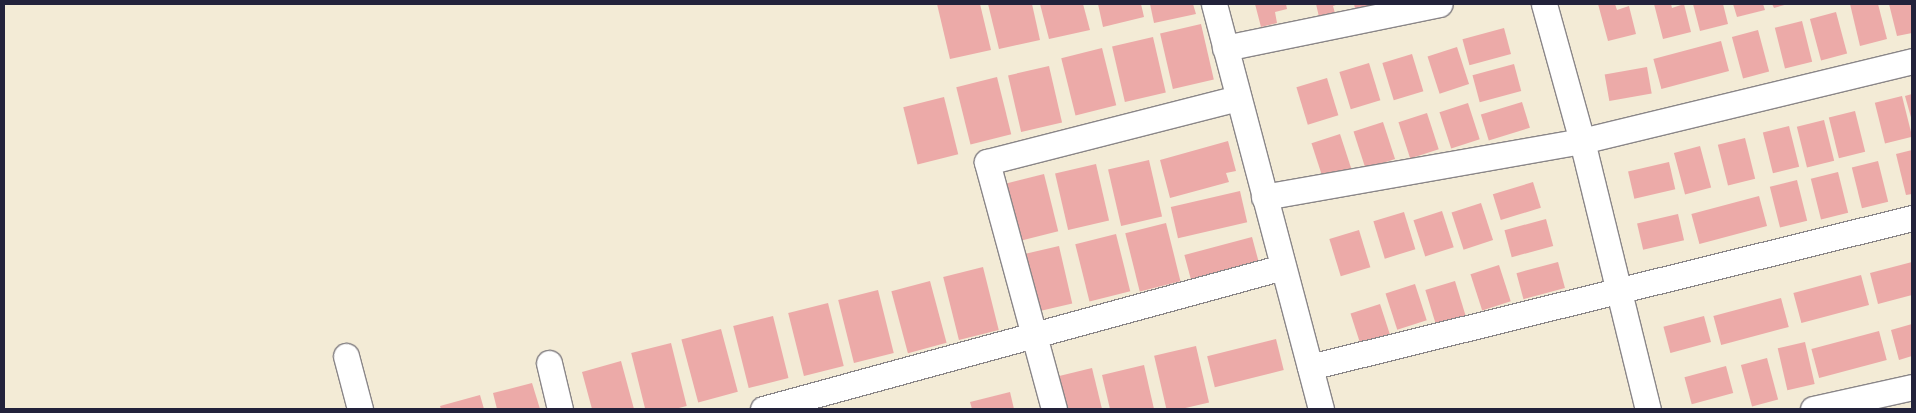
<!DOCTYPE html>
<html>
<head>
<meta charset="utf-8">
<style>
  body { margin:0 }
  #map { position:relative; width:1916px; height:413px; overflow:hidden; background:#f3ebd6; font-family:Kalam,sans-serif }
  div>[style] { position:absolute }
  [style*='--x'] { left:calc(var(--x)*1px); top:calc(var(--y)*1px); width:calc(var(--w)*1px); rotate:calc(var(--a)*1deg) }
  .building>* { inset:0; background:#ecaaa8; transform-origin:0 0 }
  .roads { filter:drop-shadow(1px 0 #8a8688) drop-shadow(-1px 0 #8a8688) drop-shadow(0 1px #8a8688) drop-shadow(0 -1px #8a8688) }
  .street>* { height:25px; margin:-12.5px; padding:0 12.5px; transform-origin:12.5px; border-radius:12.5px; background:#fff }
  span { translate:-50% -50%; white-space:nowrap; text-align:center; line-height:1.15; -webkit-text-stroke:4px #fff; paint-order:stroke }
  .frame { position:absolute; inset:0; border:5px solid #22223b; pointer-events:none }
</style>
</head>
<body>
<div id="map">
  <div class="building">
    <div style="clip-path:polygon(937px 4px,980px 4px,991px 50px,950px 59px)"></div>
    <div style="clip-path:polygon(988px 4px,1032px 4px,1040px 40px,999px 49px)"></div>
    <div style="clip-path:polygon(1040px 4px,1083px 4px,1090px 30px,1049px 39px)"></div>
    <div style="clip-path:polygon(1098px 4px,1141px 4px,1144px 17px,1103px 27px)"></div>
    <div style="clip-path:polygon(1150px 4px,1193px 4px,1196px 14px,1154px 23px)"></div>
    <div style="clip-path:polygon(1255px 4px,1286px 4px,1287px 9px,1275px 12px,1277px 23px,1261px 27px)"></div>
    <div style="clip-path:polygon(1316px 4px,1339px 4px,1333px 6px,1336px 17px,1320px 21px)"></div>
    <div style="clip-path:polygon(1354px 4px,1371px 4px,1373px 8px,1356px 13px)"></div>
    <div style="clip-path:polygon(1598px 4px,1615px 4px,1617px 10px,1629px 6px,1636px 34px,1608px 41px)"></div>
    <div style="clip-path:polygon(1654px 4px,1671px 4px,1672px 8px,1684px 4px,1691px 32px,1663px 39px)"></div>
    <div style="clip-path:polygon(1693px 4px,1723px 4px,1728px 24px,1700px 31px)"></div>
    <div style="clip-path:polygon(1733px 4px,1763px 4px,1765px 10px,1737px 17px)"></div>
    <div style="clip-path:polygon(1772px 4px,1788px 4px,1774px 8px)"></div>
    <div style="clip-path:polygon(1850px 4px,1878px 4px,1887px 39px,1860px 46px)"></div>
    <div style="clip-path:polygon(1889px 4px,1912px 4px,1912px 33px,1897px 36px)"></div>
    <div style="left:1836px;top:12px;width:43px;height:27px;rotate:75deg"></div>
    <div style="left:1802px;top:21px;width:42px;height:28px;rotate:76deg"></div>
    <div style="left:1201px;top:24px;width:57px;height:42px;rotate:77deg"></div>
    <div style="left:1504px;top:28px;width:27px;height:43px;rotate:75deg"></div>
    <div style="left:1758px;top:30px;width:43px;height:27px;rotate:75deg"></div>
    <div style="left:1153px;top:37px;width:57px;height:42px;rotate:77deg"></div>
    <div style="left:1721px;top:41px;width:31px;height:70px;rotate:75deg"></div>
    <div style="left:1457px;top:47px;width:39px;height:31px;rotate:72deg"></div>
    <div style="left:1102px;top:48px;width:59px;height:42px;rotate:76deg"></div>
    <div style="left:1412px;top:54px;width:39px;height:31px;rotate:73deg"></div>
    <div style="left:1369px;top:63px;width:39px;height:31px;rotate:73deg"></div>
    <div style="left:1514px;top:64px;width:28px;height:43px;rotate:75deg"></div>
    <div style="left:1049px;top:66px;width:58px;height:42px;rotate:77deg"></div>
    <div style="left:1647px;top:67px;width:27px;height:43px;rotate:80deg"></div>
    <div style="left:997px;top:77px;width:59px;height:42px;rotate:76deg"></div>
    <div style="left:1327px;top:78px;width:39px;height:32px;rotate:73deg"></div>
    <div style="clip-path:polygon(1912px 94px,1912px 121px,1905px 96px)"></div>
    <div style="left:1902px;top:96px;width:42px;height:28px;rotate:76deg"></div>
    <div style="left:944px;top:97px;width:59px;height:42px;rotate:76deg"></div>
    <div style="left:1522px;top:102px;width:27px;height:43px;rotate:73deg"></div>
    <div style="left:1468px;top:103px;width:38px;height:30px;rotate:72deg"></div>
    <div style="left:1855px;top:111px;width:42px;height:27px;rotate:76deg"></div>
    <div style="left:1427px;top:113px;width:38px;height:30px;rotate:72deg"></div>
    <div style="left:1824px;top:120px;width:42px;height:28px;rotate:76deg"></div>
    <div style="left:1383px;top:122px;width:39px;height:31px;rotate:72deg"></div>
    <div style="left:1789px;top:126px;width:42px;height:27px;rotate:76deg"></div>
    <div style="left:1340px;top:134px;width:39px;height:30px;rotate:72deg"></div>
    <div style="left:1745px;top:138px;width:42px;height:28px;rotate:76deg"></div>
    <div style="clip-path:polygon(1228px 141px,1236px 171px,1226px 173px,1229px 182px,1170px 198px,1160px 160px)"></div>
    <div style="left:1700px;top:146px;width:43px;height:27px;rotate:75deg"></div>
    <div style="clip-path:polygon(1912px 150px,1912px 194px,1906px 195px,1896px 154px)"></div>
    <div style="left:1149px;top:160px;width:58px;height:42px;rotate:77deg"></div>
    <div style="left:1878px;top:161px;width:42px;height:27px;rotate:76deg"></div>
    <div style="left:1669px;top:162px;width:28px;height:42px;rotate:77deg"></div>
    <div style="left:1096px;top:164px;width:58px;height:42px;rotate:77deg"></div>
    <div style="left:1838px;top:172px;width:42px;height:28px;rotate:76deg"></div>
    <div style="left:1044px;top:174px;width:59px;height:42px;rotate:76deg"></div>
    <div style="left:1797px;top:180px;width:42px;height:28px;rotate:76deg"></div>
    <div style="left:1533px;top:182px;width:27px;height:42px;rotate:73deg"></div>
    <div style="left:1240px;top:191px;width:32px;height:71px;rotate:77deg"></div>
    <div style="left:1759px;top:196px;width:31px;height:70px;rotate:75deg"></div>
    <div style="left:1481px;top:203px;width:39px;height:31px;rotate:72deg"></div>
    <div style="left:1442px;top:211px;width:38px;height:30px;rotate:72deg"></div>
    <div style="left:1404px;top:212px;width:39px;height:32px;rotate:73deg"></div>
    <div style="left:1678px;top:214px;width:27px;height:42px;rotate:77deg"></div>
    <div style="left:1546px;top:219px;width:28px;height:43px;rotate:75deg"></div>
    <div style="left:1166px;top:223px;width:60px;height:42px;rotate:76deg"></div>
    <div style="left:1359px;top:230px;width:39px;height:31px;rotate:73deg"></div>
    <div style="left:1116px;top:234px;width:59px;height:42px;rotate:76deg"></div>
    <div style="left:1252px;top:237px;width:31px;height:70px;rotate:75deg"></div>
    <div style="left:1059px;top:246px;width:59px;height:42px;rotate:77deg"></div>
    <div style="left:1558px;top:262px;width:27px;height:43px;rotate:75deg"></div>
    <div style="clip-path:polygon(1912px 262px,1912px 295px,1878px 304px,1870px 273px)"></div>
    <div style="left:1499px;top:265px;width:38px;height:30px;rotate:72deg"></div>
    <div style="left:983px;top:267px;width:65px;height:41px;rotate:76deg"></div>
    <div style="left:1861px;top:275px;width:31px;height:70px;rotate:75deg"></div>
    <div style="left:930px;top:281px;width:64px;height:40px;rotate:75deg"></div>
    <div style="left:1455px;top:281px;width:38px;height:31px;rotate:73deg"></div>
    <div style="left:1415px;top:284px;width:38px;height:31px;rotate:72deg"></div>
    <div style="left:878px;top:290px;width:65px;height:41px;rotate:76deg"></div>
    <div style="left:1781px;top:298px;width:30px;height:70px;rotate:75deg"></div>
    <div style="left:828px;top:303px;width:65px;height:41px;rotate:76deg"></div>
    <div style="left:1380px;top:304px;width:39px;height:31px;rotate:72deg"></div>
    <div style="left:773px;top:316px;width:64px;height:41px;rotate:76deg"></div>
    <div style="left:1704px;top:316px;width:27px;height:42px;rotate:75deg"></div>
    <div style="clip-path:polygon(1912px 324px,1912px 356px,1899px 360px,1891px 330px)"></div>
    <div style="left:721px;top:329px;width:65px;height:41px;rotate:75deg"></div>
    <div style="left:1879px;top:331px;width:30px;height:70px;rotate:75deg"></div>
    <div style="left:1276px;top:339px;width:32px;height:71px;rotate:76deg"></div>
    <div style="left:1805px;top:342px;width:43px;height:28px;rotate:77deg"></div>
    <div style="left:671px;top:343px;width:65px;height:41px;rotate:76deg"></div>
    <div style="left:1196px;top:346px;width:58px;height:43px;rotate:77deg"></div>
    <div style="left:1767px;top:358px;width:43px;height:27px;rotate:75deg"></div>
    <div style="clip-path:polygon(621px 361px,634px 409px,592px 409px,582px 372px)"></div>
    <div style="clip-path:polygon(1144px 365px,1154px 409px,1110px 409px,1102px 375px)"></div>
    <div style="left:1726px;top:366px;width:28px;height:43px;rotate:75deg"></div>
    <div style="clip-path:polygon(1092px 368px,1102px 409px,1058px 409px,1051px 378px)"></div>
    <div style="clip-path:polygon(532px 383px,540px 409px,497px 409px,493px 393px)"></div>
    <div style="clip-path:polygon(1010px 392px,1014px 409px,972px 409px,970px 402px)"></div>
    <div style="clip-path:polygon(480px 395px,484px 409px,441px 409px,440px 406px)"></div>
  </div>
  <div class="roads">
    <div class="street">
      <div style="--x:1214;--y:4;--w:419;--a:75.2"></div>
      <div style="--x:1544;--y:4;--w:142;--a:74.5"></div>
      <div style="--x:1582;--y:141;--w:276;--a:76.2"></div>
      <div style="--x:1225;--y:48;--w:219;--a:-11.6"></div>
      <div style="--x:1264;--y:197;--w:323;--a:-10"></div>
      <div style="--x:1582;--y:141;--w:340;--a:-13.6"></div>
      <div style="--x:346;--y:356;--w:55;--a:75.2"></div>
      <div style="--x:549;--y:363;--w:47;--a:76.6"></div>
      <div style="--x:1310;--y:367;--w:620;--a:-13.9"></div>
      <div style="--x:763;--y:409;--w:539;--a:-15.27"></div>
      <div style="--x:1054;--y:409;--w:256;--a:-105.2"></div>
      <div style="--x:987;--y:162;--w:259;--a:-14.3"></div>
      <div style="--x:1813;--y:409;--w:101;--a:-12.5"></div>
    </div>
  </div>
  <div class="frame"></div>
</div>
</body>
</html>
